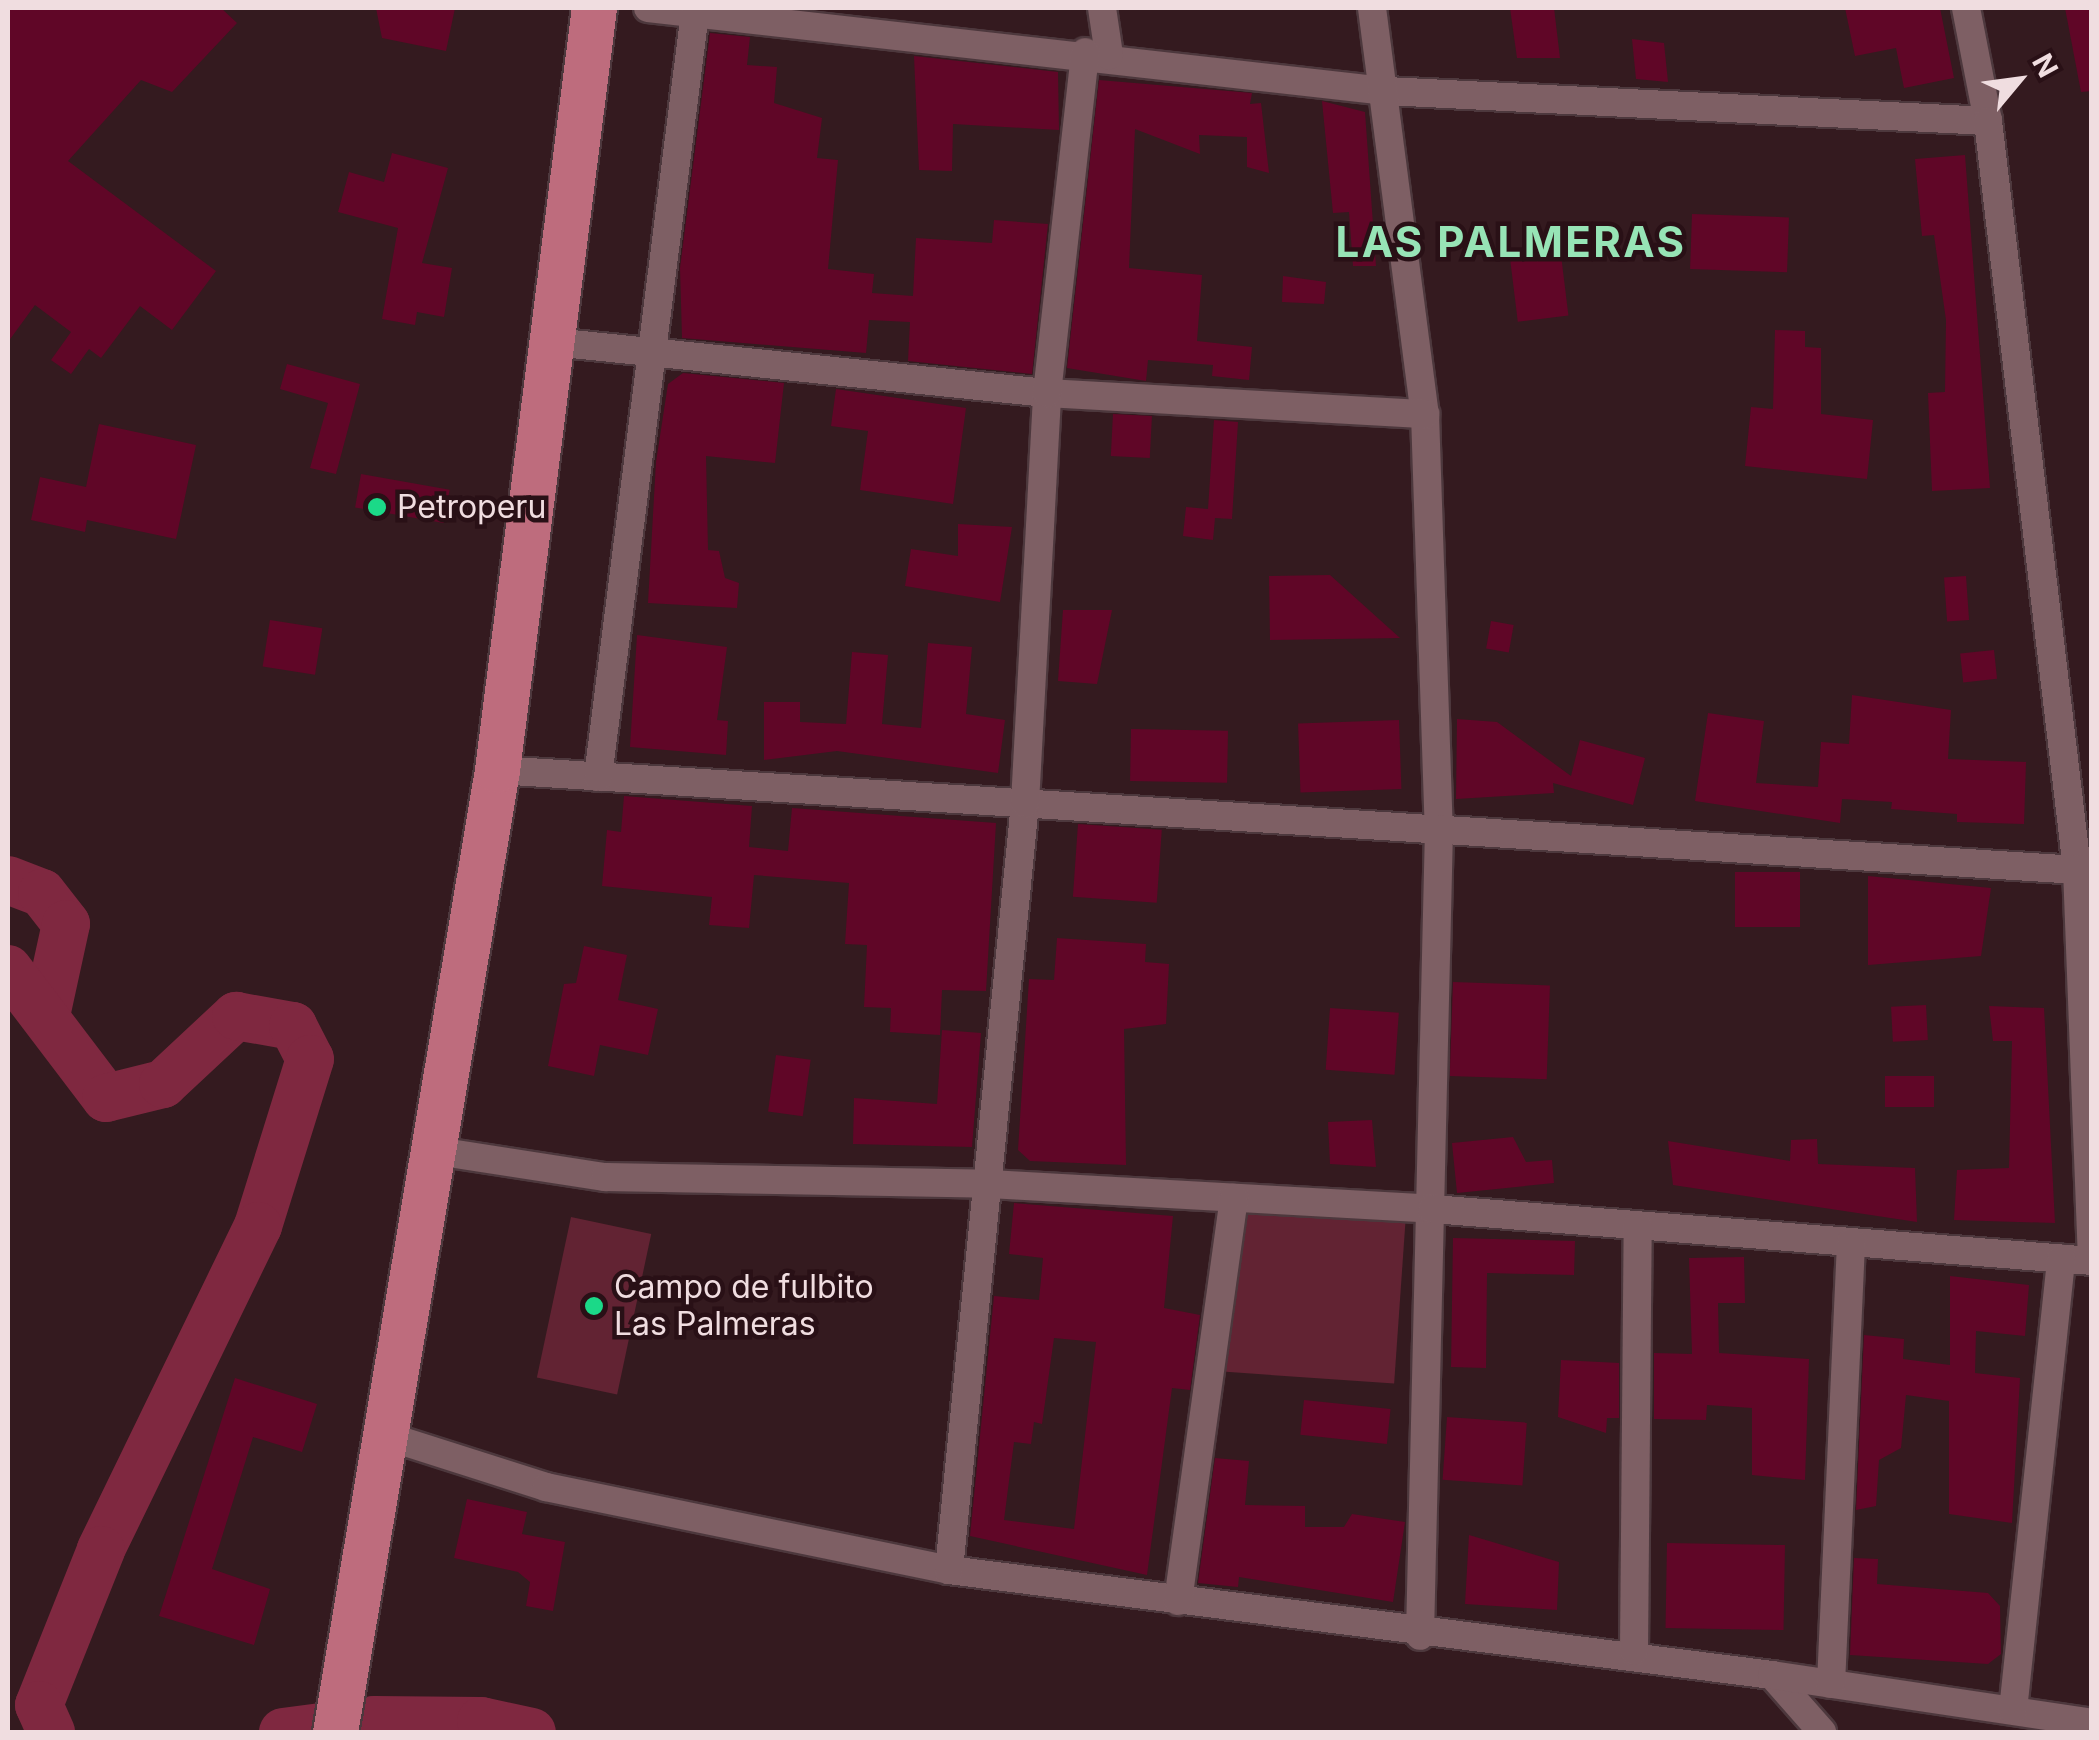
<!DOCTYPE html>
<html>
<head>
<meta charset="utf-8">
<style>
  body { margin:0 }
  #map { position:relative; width:2099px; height:1740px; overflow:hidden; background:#341a1f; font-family:Inter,sans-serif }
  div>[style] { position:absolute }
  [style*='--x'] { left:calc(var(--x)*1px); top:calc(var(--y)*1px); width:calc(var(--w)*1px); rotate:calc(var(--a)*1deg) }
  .green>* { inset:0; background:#622333; transform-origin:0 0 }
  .river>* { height:48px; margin:-24px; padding:0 24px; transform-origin:24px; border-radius:24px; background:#7f2840 }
  .building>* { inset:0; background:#600627; transform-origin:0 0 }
  .roads { filter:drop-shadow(2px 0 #4d383d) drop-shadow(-2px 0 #4d383d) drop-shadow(0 2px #4d383d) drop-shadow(0 -2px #4d383d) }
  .minor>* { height:28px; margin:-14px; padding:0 14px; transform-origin:14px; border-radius:14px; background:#7e5f64 }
  .trunk>* { height:45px; margin:-22.5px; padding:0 22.5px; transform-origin:22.5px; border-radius:22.5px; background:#be6c7d }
  .dots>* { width:28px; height:28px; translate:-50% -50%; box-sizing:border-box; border:5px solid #291016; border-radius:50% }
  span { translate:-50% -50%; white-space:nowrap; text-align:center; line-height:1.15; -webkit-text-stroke:9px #291016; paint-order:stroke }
  .poi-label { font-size:32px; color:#f0dde0 }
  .left { translate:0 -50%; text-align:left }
  .district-label { font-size:42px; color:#97e4b6; font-weight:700; letter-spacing:2.5px }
  .frame { position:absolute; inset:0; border:10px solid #f0dde0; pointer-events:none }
  .north { position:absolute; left:1969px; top:30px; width:100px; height:100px; -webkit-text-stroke:8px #291016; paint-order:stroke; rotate:61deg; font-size:28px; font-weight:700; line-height:40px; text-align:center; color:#f0dde0 }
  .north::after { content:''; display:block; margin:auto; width:35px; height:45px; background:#f0dde0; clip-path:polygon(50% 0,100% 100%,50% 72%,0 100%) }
</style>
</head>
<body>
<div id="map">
  <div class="green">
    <div style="left:1234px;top:1208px;width:172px;height:164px;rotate:4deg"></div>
    <div style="left:571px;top:1217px;width:82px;height:164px;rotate:12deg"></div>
  </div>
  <div class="river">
    <div style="--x:8;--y:880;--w:36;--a:21"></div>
    <div style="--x:42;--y:893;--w:39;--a:52"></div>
    <div style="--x:66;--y:924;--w:89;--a:102.3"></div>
    <div style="--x:8;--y:969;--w:162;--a:52.8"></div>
    <div style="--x:106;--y:1098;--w:59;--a:-13.8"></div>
    <div style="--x:163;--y:1084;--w:100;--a:-43"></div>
    <div style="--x:236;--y:1016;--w:58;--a:10"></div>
    <div style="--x:293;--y:1026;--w:37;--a:63"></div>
    <div style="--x:310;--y:1059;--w:175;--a:107.3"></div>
    <div style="--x:258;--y:1226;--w:360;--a:115.9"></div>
    <div style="--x:101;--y:1550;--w:167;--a:111.8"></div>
    <div style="--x:39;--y:1705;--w:30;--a:66"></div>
    <div style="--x:283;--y:1732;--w:92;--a:-7.5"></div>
    <div style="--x:374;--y:1720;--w:107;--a:0.5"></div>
    <div style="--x:481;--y:1721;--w:52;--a:12.2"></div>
  </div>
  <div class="building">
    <div style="clip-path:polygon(8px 8px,221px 8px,237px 23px,172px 92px,141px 80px,68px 161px,216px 271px,172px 330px,140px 306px,101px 358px,89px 349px,71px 374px,51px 360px,71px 332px,35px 305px,8px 342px)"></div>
    <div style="clip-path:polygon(376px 8px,455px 8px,446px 51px,382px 38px)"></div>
    <div style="clip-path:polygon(1510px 8px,1554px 8px,1560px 58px,1517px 58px)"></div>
    <div style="clip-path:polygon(1845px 8px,1940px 8px,1954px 78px,1904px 88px,1896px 48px,1855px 56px)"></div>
    <div style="clip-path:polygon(2065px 8px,2092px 8px,2092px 91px,2081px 92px)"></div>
    <div style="clip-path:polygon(710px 33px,750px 37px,747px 65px,777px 67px,774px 103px,822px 118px,817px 158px,838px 160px,828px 269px,874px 274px,872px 293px,913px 296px,916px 238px,992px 243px,994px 220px,1048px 224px,1032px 374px,908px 361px,910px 322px,869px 320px,866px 353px,682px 338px,680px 268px)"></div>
    <div style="clip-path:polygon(1632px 39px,1664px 43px,1668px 82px,1636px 79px)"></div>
    <div style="clip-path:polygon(914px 56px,1058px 72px,1059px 130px,953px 124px,952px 171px,919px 170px)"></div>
    <div style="clip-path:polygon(1099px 80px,1252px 93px,1250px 104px,1261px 103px,1269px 173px,1247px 167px,1247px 137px,1199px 135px,1200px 154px,1135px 129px,1129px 268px,1202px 275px,1197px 341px,1252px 347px,1249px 380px,1212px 376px,1213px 365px,1148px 360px,1146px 381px,1067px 368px)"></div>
    <div style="clip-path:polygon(1322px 101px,1365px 112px,1376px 266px,1353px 266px,1349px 212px,1333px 213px)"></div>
    <div style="clip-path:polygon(392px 153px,448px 168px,422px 263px,452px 268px,444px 317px,417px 312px,415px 325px,382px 319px,398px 228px,338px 212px,349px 172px,384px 182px)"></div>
    <div style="clip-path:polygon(1965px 155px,1990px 488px,1932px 491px,1928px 393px,1945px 392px,1946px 320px,1934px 235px,1922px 236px,1915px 159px)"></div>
    <div style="left:1692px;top:214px;width:97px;height:55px;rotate:2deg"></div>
    <div style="left:1561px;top:255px;width:61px;height:51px;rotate:83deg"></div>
    <div style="clip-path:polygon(1283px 276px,1326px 282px,1324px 304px,1282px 302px)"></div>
    <div style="clip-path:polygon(1775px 330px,1805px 331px,1805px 347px,1821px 348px,1821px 414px,1873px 420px,1867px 479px,1745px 466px,1751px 407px,1773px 409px)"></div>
    <div style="clip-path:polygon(287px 364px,360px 384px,336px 474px,310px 468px,328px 403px,280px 389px)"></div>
    <div style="clip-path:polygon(683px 373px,784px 383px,775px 463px,706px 456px,708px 550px,719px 551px,725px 578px,739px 583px,737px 608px,648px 603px,656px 462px,668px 384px)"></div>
    <div style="clip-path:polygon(836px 389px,966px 408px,953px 504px,860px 490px,868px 431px,831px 426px)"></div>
    <div style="left:1113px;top:414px;width:39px;height:42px;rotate:3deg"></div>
    <div style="clip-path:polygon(1214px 420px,1238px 422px,1232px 519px,1215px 518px,1213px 540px,1183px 536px,1186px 507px,1208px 509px)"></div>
    <div style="clip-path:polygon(99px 424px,196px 445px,176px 539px,87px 520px,85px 532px,31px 520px,40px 477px,86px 487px)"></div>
    <div style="left:361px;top:474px;width:90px;height:34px;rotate:10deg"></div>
    <div style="clip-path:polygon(958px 524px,1012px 527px,1000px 602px,905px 586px,911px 549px,958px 556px)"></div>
    <div style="clip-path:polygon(1330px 575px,1400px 638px,1270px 640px,1269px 576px)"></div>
    <div style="left:1966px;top:576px;width:44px;height:22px;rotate:86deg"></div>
    <div style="clip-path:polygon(1063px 610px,1112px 610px,1097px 684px,1058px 681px)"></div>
    <div style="left:270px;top:620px;width:53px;height:47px;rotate:9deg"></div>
    <div style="left:1491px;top:621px;width:23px;height:28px;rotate:10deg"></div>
    <div style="clip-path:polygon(637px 635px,727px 647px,717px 720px,728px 721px,726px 755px,630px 747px)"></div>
    <div style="clip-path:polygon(928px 643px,972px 647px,966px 714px,1005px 720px,998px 773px,837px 751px,764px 760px,764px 702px,800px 702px,800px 722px,846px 724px,852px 652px,888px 655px,882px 724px,921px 728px)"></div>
    <div style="left:1994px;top:650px;width:29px;height:34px;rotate:84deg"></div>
    <div style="clip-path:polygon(1852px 695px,1951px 710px,1948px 759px,2026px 762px,2024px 824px,1957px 822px,1957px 814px,1891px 809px,1892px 802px,1842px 799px,1840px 823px,1695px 801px,1708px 713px,1764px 721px,1756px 783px,1818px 787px,1821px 742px,1849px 744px)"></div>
    <div style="clip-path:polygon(1457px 719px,1497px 722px,1571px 776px,1580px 740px,1645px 758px,1633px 805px,1553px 783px,1554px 793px,1456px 799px)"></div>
    <div style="left:1399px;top:720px;width:69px;height:101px;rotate:88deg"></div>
    <div style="left:1131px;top:729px;width:97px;height:52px;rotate:1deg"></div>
    <div style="clip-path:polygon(624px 796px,752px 806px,749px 847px,788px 851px,792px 808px,996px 823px,986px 991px,942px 990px,940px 1035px,890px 1032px,891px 1008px,864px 1007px,867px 945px,845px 944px,849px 883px,754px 875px,749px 928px,709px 925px,712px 897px,602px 886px,607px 830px,621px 832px)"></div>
    <div style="left:1078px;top:824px;width:84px;height:73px;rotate:4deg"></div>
    <div style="left:1735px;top:872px;width:65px;height:55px"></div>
    <div style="clip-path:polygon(1868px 876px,1991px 888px,1981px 956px,1868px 965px)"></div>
    <div style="clip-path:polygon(1057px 938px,1146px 944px,1145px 962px,1169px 964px,1166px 1024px,1124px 1029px,1126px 1165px,1030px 1161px,1018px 1150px,1029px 979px,1054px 980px)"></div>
    <div style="clip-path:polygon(584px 946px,627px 955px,618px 1000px,658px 1009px,648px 1055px,600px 1045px,594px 1076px,548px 1066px,564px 984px,576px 983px)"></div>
    <div style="left:1453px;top:982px;width:97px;height:94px;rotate:2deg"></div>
    <div style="left:1926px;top:1005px;width:35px;height:35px;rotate:87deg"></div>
    <div style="clip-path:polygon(1989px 1006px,2044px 1008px,2055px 1223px,1954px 1220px,1957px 1170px,2009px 1168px,2012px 1041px,1993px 1041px)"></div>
    <div style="left:1330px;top:1008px;width:69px;height:62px;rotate:4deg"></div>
    <div style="clip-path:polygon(942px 1030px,981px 1033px,972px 1147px,853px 1144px,854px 1098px,937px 1104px)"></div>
    <div style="left:776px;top:1055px;width:35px;height:57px;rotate:8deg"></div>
    <div style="left:1934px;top:1076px;width:31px;height:49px;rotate:90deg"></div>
    <div style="clip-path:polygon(1372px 1120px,1376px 1167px,1330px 1164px,1328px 1122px)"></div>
    <div style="clip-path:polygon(1513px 1137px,1526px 1162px,1552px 1160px,1554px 1183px,1457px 1193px,1452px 1143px)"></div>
    <div style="clip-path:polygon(1817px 1139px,1818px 1164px,1915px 1168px,1917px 1222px,1673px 1185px,1668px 1141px,1790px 1161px,1791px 1140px)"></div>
    <div style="clip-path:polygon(evenodd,1014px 1203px,1173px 1216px,1164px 1308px,1200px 1315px,1190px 1390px,1172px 1388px,1147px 1575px,970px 1536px,994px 1296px,1039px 1300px,1043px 1258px,1009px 1254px,1014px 1203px,1054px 1338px,1096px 1342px,1074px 1529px,1004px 1520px,1014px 1442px,1031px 1444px,1034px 1422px,1042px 1424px,1054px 1338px)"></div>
    <div style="clip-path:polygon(1453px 1238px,1575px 1241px,1574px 1275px,1487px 1273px,1486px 1368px,1451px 1367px)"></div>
    <div style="clip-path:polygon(1744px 1257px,1745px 1303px,1718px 1303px,1719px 1353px,1809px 1359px,1805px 1480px,1752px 1475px,1752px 1408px,1707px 1405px,1706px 1420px,1654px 1419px,1654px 1353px,1692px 1354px,1689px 1258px)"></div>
    <div style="clip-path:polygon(1950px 1276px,2029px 1285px,2025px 1336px,1976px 1331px,1975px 1373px,2020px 1378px,2012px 1523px,1949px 1514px,1949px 1401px,1906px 1395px,1901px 1448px,1879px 1460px,1876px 1506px,1856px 1510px,1864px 1335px,1904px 1339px,1903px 1359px,1950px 1365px)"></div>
    <div style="clip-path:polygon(1561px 1360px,1619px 1363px,1619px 1418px,1607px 1418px,1606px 1433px,1558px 1417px)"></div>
    <div style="clip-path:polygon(235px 1378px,317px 1404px,302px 1452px,253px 1437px,212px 1569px,270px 1589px,254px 1645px,159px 1616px)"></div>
    <div style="left:1304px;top:1400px;width:87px;height:35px;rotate:6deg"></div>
    <div style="left:1447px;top:1417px;width:80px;height:63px;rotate:4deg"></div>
    <div style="clip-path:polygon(1215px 1458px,1249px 1461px,1245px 1505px,1305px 1506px,1305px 1527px,1344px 1527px,1352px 1514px,1405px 1522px,1393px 1602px,1239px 1577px,1238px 1587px,1198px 1583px)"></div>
    <div style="clip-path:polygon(467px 1499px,527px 1512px,522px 1534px,565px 1542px,553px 1611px,526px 1606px,530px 1582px,518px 1572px,454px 1558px)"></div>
    <div style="clip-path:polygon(1469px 1535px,1559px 1562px,1557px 1610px,1465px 1604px)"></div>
    <div style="left:1667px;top:1543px;width:118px;height:85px;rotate:1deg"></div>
    <div style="clip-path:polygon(1854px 1558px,1878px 1559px,1877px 1584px,1988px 1593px,2000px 1606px,2001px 1654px,1988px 1664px,1850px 1655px)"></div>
  </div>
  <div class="roads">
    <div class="minor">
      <div style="--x:648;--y:8;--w:743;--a:6.42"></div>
      <div style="--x:1386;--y:91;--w:603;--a:2.85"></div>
      <div style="--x:1102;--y:8;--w:48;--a:81.5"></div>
      <div style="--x:1372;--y:8;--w:409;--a:82.6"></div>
      <div style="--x:1425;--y:414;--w:415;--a:88.1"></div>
      <div style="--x:1439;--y:829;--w:807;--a:91.35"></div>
      <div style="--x:1966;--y:8;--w:115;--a:79"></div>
      <div style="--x:1988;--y:121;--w:753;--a:83.21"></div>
      <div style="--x:2077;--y:869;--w:385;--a:87.8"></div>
      <div style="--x:553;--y:342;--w:497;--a:5.9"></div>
      <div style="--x:1047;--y:393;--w:379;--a:3.2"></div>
      <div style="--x:497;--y:770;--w:1598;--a:3.62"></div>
      <div style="--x:598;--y:777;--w:771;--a:-82.77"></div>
      <div style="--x:430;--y:1150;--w:177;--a:8.8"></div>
      <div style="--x:605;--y:1177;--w:385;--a:1"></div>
      <div style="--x:990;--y:1184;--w:443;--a:3.2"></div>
      <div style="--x:1432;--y:1209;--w:662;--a:4.5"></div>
      <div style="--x:380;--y:1434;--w:174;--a:17.7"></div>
      <div style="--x:546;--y:1487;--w:411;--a:11.6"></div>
      <div style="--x:949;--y:1570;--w:830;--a:7.27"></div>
      <div style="--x:1772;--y:1675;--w:76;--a:48.7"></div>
      <div style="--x:949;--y:1570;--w:771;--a:-84.34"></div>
      <div style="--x:1025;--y:803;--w:411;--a:-86.9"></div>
      <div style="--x:1047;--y:393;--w:343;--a:-83.6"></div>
      <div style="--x:1178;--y:1601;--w:407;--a:-82.1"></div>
      <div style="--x:1634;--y:1651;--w:426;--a:-89.5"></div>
      <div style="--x:1772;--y:1675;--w:324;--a:8.5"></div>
      <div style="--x:1831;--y:1684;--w:442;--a:-87.4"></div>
      <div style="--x:2013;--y:1710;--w:454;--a:-83.9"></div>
    </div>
    <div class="trunk">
      <div style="--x:335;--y:1732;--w:976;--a:-80.44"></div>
      <div style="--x:497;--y:770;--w:768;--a:-82.75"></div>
    </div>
  </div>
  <div class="dots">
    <div style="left:377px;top:507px;background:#1bd988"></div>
    <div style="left:594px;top:1306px;background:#1bd988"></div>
  </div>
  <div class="poi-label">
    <span class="left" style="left:397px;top:507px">Petroperu</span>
    <span class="left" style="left:614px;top:1306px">Campo de fulbito<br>Las Palmeras</span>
  </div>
  <div class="district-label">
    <span style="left:1511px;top:242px">LAS PALMERAS</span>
  </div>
  <div class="frame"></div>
  <div class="north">N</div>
</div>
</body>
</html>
